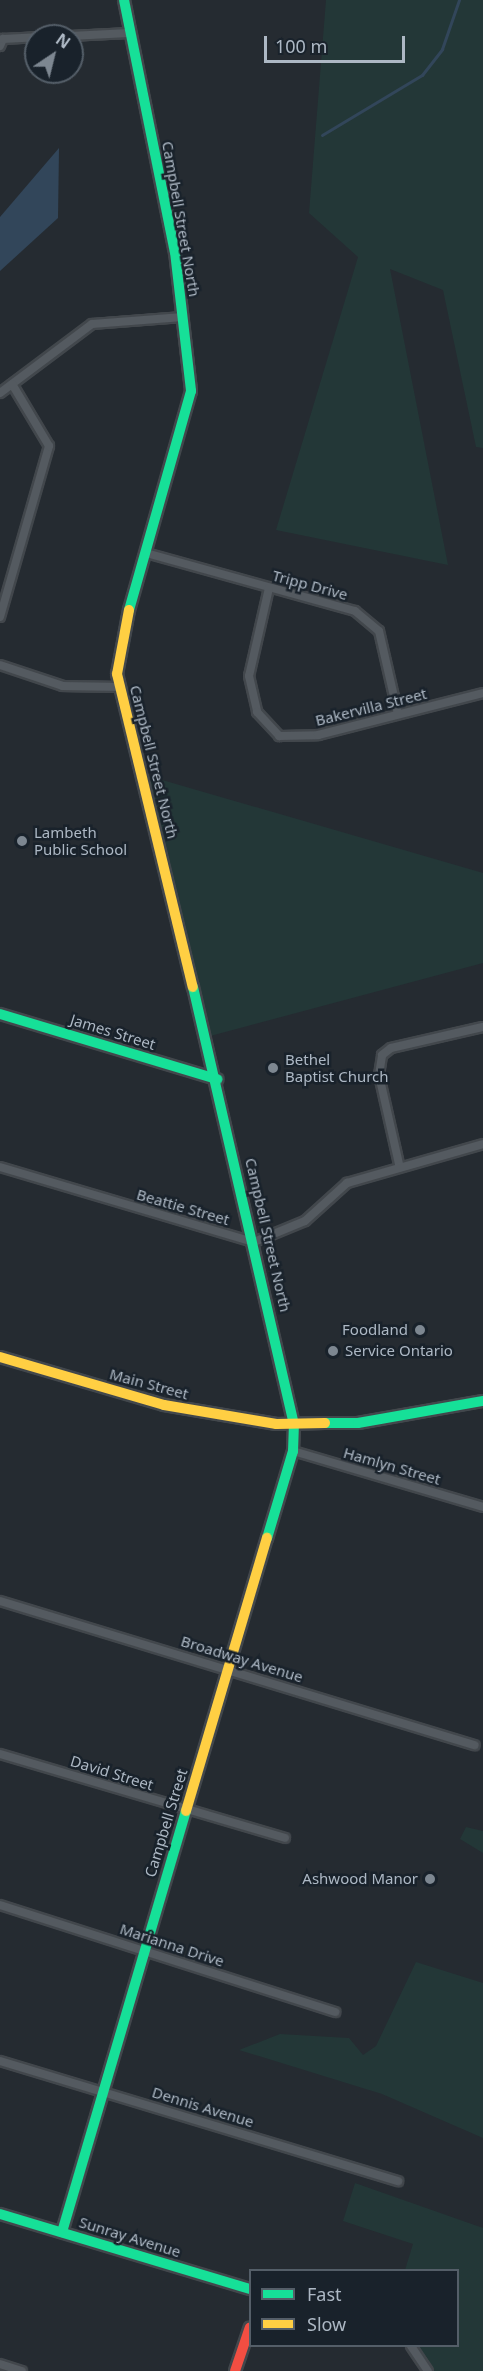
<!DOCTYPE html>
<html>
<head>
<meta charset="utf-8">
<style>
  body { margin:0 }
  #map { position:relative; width:483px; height:2371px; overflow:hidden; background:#252b31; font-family:"Noto Sans",sans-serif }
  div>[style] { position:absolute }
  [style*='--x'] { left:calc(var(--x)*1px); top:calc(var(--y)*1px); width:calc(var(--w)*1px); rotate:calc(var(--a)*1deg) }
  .green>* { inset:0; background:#233737 }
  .water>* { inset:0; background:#32465a }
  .stream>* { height:3px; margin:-1.5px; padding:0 1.5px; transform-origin:1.5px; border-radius:1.5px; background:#32465a }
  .roads { filter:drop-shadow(2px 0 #42474c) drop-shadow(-2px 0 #42474c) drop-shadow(0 2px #42474c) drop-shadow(0 -2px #42474c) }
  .street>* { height:8px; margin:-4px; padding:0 4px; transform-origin:4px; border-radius:4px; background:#545a60 }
  .fast>* { height:10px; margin:-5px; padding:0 5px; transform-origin:5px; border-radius:5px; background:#16e098 }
  .slow>* { height:10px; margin:-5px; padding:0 5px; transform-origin:5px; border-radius:5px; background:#ffcf43 }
  .jam>* { height:10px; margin:-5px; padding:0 5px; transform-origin:5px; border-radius:5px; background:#f24e42 }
  .dots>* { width:16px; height:16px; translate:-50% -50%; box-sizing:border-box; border:3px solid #19222b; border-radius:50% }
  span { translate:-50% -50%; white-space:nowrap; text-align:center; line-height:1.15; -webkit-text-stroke:5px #19222b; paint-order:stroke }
  .street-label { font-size:15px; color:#adb8c4 }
  .poi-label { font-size:15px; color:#adb8c4 }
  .left { translate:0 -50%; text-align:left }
  .right { translate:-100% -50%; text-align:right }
  .legend { position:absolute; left:249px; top:2269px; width:210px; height:78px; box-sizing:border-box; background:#19222b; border:2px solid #545e68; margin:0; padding:8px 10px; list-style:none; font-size:18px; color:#adb8c4 }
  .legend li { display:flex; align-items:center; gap:12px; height:30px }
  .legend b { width:30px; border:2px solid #545e68 }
  .north { position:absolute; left:24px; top:24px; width:60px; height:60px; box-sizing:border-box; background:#19222b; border:2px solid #545e68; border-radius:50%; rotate:35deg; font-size:16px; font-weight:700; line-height:24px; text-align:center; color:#adb8c4 }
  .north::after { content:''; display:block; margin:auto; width:21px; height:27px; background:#7d8791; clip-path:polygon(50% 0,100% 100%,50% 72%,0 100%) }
  .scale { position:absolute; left:264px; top:36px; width:141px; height:27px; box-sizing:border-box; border:3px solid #adb8c4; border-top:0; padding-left:8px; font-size:18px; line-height:21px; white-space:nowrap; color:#adb8c4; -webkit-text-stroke:4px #19222b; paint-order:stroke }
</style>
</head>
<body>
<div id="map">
  <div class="green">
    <div style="clip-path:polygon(326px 0,483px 0,483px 448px,476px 447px,443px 290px,390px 269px,448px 565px,276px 530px,358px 257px,309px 213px)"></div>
    <div style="clip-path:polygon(138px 773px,483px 873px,483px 963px,199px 1039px)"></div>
    <div style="clip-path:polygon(466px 1827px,483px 1831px,483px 1853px,460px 1839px)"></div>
    <div style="clip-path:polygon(416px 1962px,483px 1983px,483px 2138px,382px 2094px,239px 2050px,280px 2034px,349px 2038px,363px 2055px,376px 2046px)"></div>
    <div style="clip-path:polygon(355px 2183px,483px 2228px,483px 2371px,429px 2371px,416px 2346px,458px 2346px,458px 2270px,405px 2270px,413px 2244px,343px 2221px)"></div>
  </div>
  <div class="water">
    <div style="clip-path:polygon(59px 148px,58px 218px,0 271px,0 217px)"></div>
  </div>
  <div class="stream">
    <div style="--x:322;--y:135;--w:117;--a:-31"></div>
    <div style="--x:422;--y:75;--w:33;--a:-52"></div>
    <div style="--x:442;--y:49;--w:52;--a:-70.9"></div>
  </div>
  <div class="roads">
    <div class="street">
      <div style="--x:70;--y:36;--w:59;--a:-2.9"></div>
      <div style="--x:0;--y:46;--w:8;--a:-67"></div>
      <div style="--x:3;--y:39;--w:33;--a:-3"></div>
      <div style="--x:0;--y:393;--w:115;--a:-36.9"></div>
      <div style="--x:92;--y:324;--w:91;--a:-4.4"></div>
      <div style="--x:146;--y:553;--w:217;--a:15.5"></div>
      <div style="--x:355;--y:611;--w:31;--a:40"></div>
      <div style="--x:379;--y:631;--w:85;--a:77.1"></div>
      <div style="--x:269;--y:588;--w:90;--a:102.8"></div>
      <div style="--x:249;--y:676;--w:37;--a:77"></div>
      <div style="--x:257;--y:712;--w:33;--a:47"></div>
      <div style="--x:279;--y:736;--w:39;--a:-1"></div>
      <div style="--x:318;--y:735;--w:170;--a:-14.3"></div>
      <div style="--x:0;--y:617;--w:178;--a:-74"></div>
      <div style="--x:49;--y:446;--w:72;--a:-120.8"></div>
      <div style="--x:0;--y:665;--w:66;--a:18.4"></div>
      <div style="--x:63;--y:686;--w:57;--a:1"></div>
      <div style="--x:399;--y:1164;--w:91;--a:-102.7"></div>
      <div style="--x:379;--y:1075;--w:20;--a:-81"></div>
      <div style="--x:382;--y:1055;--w:11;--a:-38"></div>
      <div style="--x:391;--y:1048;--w:94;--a:-12.9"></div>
      <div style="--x:0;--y:1167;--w:265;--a:16.5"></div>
      <div style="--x:254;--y:1242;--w:55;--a:-22.4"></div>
      <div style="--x:305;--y:1221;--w:57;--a:-42.1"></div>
      <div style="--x:347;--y:1183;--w:141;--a:-16"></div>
      <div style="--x:293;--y:1451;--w:198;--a:16.4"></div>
      <div style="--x:0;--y:1601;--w:496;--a:16.9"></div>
      <div style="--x:0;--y:1754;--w:297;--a:16.4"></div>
      <div style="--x:0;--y:1905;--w:352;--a:17.7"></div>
      <div style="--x:0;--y:2061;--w:416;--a:16.8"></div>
      <div style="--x:411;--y:2346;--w:30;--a:56"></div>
      <div style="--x:0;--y:2364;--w:23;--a:18"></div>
    </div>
    <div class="fast">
      <div style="--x:124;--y:0;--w:257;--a:78.6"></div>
      <div style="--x:175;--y:252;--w:140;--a:83.4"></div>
      <div style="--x:191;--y:391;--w:228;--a:105.8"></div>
      <div style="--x:193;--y:987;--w:448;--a:77"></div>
      <div style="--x:294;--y:1423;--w:28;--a:92"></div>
      <div style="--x:293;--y:1451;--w:91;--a:106.6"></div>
      <div style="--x:0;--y:1014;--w:227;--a:16.7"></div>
      <div style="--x:325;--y:1423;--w:33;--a:0"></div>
      <div style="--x:358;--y:1423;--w:127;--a:-10"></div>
      <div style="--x:0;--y:2214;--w:261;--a:16.7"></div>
      <div style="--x:62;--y:2232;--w:439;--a:-73.6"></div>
    </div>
    <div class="slow">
      <div style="--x:129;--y:610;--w:65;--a:100.6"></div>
      <div style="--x:117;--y:674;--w:322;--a:76.4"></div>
      <div style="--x:0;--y:1357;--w:171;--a:16.3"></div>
      <div style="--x:164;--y:1405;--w:114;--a:9.6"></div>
      <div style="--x:276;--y:1424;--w:49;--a:-1.2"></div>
      <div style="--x:186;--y:1811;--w:285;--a:-73.5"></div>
    </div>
    <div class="jam">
      <div style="--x:235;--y:2371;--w:46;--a:-71.2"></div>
    </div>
  </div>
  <div class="dots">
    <div style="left:22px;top:841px;background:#7d8791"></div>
    <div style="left:273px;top:1068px;background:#7d8791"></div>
    <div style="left:420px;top:1330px;background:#7d8791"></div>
    <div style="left:333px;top:1351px;background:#7d8791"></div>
    <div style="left:430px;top:1879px;background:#7d8791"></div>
  </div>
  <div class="street-label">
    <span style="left:181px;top:219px;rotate:80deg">Campbell Street North</span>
    <span style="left:310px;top:585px;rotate:15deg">Tripp Drive</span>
    <span style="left:371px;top:707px;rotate:-14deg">Bakervilla Street</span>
    <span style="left:154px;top:762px;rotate:76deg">Campbell Street North</span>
    <span style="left:113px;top:1032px;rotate:17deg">James Street</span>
    <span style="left:183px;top:1207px;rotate:16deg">Beattie Street</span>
    <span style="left:268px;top:1235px;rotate:77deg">Campbell Street North</span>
    <span style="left:149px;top:1384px;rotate:15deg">Main Street</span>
    <span style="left:392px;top:1466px;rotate:16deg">Hamlyn Street</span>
    <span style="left:242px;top:1659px;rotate:17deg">Broadway Avenue</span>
    <span style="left:112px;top:1773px;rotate:17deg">David Street</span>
    <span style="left:166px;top:1823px;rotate:-73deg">Campbell Street</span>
    <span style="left:172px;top:1945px;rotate:18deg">Marianna Drive</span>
    <span style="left:203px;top:2107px;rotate:17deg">Dennis Avenue</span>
    <span style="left:130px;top:2237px;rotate:17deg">Sunray Avenue</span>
  </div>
  <div class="poi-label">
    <span class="left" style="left:34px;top:841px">Lambeth<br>Public School</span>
    <span class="left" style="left:285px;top:1068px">Bethel<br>Baptist Church</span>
    <span class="right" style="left:408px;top:1330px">Foodland</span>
    <span class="left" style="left:345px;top:1351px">Service Ontario</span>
    <span class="right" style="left:418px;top:1879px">Ashwood Manor</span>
  </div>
  <ul class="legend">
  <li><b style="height:8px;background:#16e098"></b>Fast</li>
  <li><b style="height:8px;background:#ffcf43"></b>Slow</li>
  </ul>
  <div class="north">N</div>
  <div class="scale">100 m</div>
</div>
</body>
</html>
